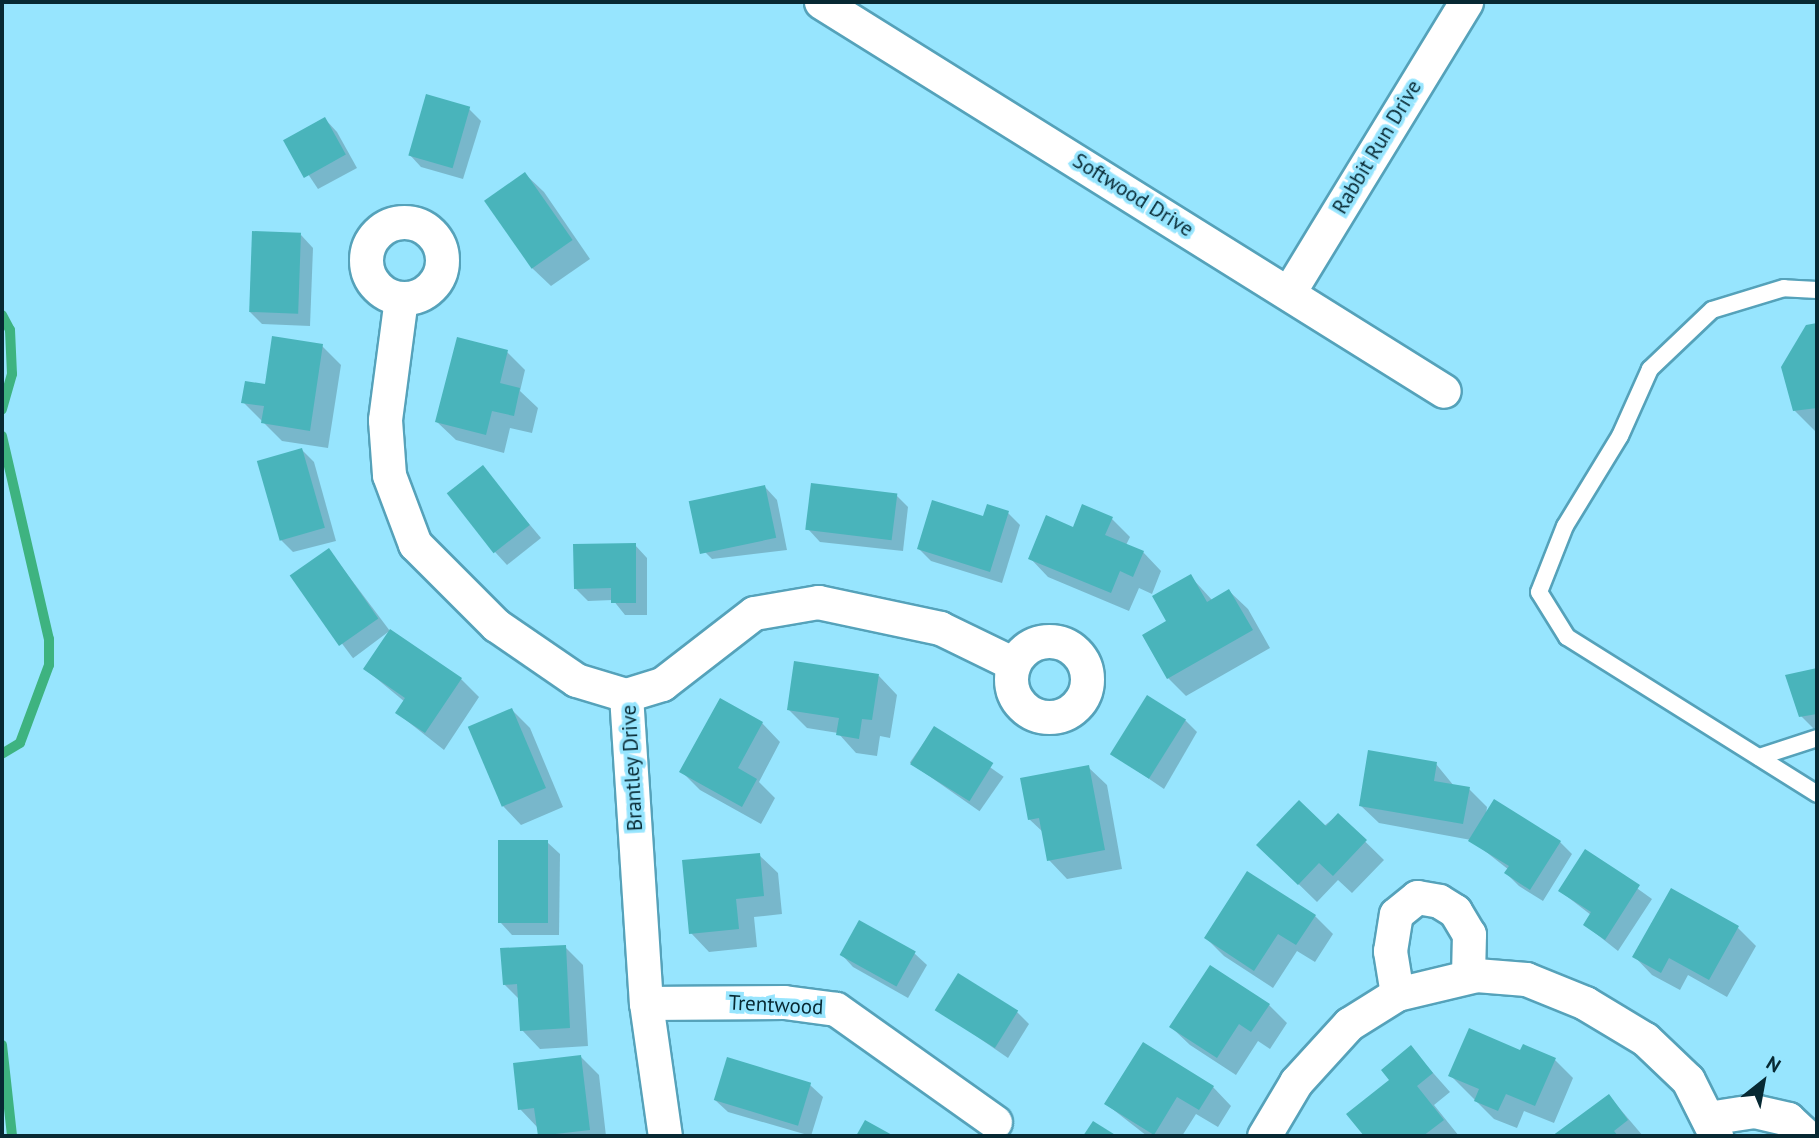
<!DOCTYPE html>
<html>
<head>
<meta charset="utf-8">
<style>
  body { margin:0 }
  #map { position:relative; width:1819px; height:1138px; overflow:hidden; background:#97e5fe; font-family:"PT Sans",sans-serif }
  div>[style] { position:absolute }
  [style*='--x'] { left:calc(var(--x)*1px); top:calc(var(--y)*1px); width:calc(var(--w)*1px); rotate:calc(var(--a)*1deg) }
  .shadow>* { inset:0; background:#0003; transform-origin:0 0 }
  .stream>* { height:10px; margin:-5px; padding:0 5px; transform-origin:5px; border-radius:5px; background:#3eb380 }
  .building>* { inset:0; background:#49b4bb; transform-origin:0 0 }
  .roads { filter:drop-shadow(2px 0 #55a2ba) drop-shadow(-2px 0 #55a2ba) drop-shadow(0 2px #55a2ba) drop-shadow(0 -2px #55a2ba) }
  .lane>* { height:16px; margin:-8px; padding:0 8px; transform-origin:8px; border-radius:8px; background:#fff }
  .street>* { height:33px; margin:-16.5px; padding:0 16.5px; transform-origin:16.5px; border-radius:16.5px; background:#fff }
  .street>.ring { margin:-16.5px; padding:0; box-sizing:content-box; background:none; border:33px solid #fff; border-radius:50% }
  span { translate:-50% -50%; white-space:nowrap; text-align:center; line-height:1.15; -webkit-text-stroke:7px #97e5fe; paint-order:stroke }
  .street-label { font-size:21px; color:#072933 }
  .frame { position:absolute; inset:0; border:4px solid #072933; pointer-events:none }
  .north { position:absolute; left:1728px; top:1047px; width:70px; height:70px; -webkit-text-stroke:5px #97e5fe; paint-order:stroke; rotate:31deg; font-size:19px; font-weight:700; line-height:28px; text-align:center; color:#072933 }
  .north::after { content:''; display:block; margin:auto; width:24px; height:32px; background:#072933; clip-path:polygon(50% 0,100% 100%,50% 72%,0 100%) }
</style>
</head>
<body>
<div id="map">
  <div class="shadow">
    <div style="clip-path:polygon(469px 109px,481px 121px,463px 179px,421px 167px,409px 154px)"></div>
    <div style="clip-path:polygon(325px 119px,337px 132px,357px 168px,318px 189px,286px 141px)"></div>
    <div style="clip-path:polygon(525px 174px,544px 192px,590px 259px,551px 286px,532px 268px)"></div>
    <div style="clip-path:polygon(301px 235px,313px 248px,310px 326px,262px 324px,250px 312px)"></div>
    <div style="clip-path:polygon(1817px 325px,1817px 433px,1794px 410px,1807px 326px)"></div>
    <div style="clip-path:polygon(322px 346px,341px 365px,328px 448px,282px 441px,243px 402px)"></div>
    <div style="clip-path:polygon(507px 352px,525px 370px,520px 391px,538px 408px,532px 433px,510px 428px,504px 453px,456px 440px,437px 422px)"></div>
    <div style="clip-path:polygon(302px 450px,314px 462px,336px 541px,293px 552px,281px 540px)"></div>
    <div style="clip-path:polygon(482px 468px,541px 538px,507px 565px,495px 552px)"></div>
    <div style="clip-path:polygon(765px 487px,777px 500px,787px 550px,712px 559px,700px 547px)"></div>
    <div style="clip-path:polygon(896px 495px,908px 507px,903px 551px,820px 542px,808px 529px)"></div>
    <div style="clip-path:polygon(1008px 513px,1020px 525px,1002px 583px,931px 561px,919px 549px)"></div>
    <div style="clip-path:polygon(1112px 519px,1130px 537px,1126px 545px,1143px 552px,1161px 571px,1152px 594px,1139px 588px,1129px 611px,1048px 577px,1030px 558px,1074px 529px)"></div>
    <div style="clip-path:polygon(635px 545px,647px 558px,647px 615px,625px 615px,613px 600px,588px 601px,575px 588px)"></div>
    <div style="left:329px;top:550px;width:101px;height:46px;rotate:53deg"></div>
    <div style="clip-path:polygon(1191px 577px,1212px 600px,1229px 591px,1248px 609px,1270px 648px,1186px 696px,1168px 678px)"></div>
    <div style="clip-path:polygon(365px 669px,461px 679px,479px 697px,444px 750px,397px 713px,405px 702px)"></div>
    <div style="clip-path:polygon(1817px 670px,1817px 732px,1801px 716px,1788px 677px)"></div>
    <div style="clip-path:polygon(879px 676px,897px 695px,890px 738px,880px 736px,877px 756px,856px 753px,838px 733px,807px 728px,789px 710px)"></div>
    <div style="clip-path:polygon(512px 710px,530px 728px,563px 807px,521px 825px,503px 806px)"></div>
    <div style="clip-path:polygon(1185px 720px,1197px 732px,1164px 789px,1114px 755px)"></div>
    <div style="clip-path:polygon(762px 723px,780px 742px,759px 782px,775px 798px,761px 824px,700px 790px,682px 772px)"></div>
    <div style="left:934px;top:728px;width:85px;height:42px;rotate:35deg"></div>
    <div style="clip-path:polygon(1436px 764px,1454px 786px,1469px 789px,1487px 807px,1486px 816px,1560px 842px,1572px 854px,1543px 901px,1519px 886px,1506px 873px,1509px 870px,1471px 840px,1379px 823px,1360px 805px)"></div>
    <div style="clip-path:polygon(1088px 767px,1107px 785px,1122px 869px,1067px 879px,1049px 860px,1044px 833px,1029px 819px)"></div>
    <div style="clip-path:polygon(1338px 815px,1384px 860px,1352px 893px,1338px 880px,1317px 902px,1277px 863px)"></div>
    <div style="clip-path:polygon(547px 842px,560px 854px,559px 935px,512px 935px,500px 922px)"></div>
    <div style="clip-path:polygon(1585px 851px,1652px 899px,1618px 951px,1585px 925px,1591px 915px,1560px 891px)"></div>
    <div style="clip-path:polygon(759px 855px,778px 873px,782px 914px,754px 917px,757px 947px,709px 952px,691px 933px)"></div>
    <div style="clip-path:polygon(1315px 916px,1333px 934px,1315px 962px,1297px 951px,1273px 988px,1224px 956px,1206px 938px)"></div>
    <div style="clip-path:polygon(1738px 928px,1756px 946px,1727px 997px,1688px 975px,1680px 990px,1652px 975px,1634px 956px)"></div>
    <div style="clip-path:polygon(565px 947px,583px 965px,588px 1046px,540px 1049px,522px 1030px,520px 1000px,504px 984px)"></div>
    <div style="clip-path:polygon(914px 953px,927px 965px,908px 998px,853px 967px,841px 954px)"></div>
    <div style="clip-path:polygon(1269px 1005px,1287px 1023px,1270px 1049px,1258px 1041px,1236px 1075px,1190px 1045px,1171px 1027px)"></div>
    <div style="clip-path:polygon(937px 1009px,1017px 1012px,1029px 1024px,1008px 1058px)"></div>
    <div style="clip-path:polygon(1411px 1048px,1450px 1092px,1434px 1105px,1459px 1136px,1366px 1136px,1349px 1114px,1391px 1080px)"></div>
    <div style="clip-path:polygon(1521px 1052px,1555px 1060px,1573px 1078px,1554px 1123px,1524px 1111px,1517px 1128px,1494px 1119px,1450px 1075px)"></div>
    <div style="clip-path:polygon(581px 1057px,599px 1075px,606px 1136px,540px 1136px,538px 1128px,520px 1109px)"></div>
    <div style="clip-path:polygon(810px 1085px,823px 1097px,811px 1136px,728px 1112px,715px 1100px)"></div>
    <div style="clip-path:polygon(1213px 1087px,1231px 1106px,1218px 1127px,1196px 1114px,1182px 1136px,1147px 1136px,1106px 1104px)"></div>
    <div style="clip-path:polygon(1609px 1096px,1643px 1136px,1554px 1136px)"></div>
  </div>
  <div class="stream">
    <div style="--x:2;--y:315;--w:17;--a:62"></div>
    <div style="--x:10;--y:330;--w:44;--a:87.4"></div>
    <div style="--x:12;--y:374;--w:37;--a:106"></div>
    <div style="--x:2;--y:436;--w:208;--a:77"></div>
    <div style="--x:49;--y:639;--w:26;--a:90"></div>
    <div style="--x:49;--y:665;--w:83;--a:110.4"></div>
    <div style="--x:20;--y:743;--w:21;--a:149"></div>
    <div style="--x:2;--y:1045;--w:92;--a:83.7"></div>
  </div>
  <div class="building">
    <div style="left:426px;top:94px;width:46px;height:64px;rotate:16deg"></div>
    <div style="left:325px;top:117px;width:43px;height:48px;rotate:61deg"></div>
    <div style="left:525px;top:172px;width:83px;height:50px;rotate:55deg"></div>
    <div style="left:252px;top:231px;width:49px;height:81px;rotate:2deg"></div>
    <div style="clip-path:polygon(1817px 323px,1817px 408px,1793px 411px,1781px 367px,1806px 325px)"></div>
    <div style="clip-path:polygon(272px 336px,323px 344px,310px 431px,261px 423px,264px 406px,241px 403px,245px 381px,265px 384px)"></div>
    <div style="clip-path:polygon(457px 337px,508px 350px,500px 383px,520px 388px,514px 416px,492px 411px,486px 435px,435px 422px)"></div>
    <div style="left:302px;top:448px;width:83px;height:47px;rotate:74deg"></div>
    <div style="left:483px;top:465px;width:76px;height:46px;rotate:52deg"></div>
    <div style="left:811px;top:483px;width:87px;height:47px;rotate:7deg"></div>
    <div style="left:765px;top:485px;width:54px;height:78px;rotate:78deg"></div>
    <div style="clip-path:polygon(932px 500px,983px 516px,987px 504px,1009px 511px,990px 572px,917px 549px)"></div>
    <div style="clip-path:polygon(1082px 504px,1113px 517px,1105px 535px,1144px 551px,1133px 577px,1120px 571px,1111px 593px,1028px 559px,1046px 515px,1073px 527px)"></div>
    <div style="clip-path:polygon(636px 543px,636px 603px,611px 603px,611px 588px,574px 589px,573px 544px)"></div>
    <div style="left:329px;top:548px;width:86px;height:48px;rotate:55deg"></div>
    <div style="clip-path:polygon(1191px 574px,1207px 602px,1229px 589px,1253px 630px,1167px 679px,1142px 635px,1166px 621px,1152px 596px)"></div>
    <div style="clip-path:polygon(390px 629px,462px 678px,425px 733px,395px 713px,405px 698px,363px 669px)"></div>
    <div style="clip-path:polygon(794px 661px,879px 674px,872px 720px,862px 719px,859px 739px,836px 735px,839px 718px,787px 710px)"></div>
    <div style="clip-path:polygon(1817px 668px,1817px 714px,1799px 717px,1785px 675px)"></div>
    <div style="left:1147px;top:695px;width:46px;height:70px;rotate:32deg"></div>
    <div style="clip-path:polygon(720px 698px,763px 722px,738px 768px,757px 779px,742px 807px,679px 772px)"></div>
    <div style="left:512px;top:708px;width:87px;height:48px;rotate:67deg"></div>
    <div style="left:934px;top:726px;width:70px;height:45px;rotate:32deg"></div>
    <div style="clip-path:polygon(1368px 750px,1437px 762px,1434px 781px,1470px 787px,1463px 824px,1359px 806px)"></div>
    <div style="clip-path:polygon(1089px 765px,1105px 850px,1047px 861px,1039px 818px,1028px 820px,1020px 778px)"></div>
    <div style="clip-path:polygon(1494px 799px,1561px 841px,1530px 890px,1504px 873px,1509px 866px,1468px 841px)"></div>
    <div style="clip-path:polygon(1299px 800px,1326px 826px,1338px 813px,1367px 840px,1333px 876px,1319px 863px,1298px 885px,1256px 845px)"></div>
    <div style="left:498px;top:840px;width:50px;height:83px"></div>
    <div style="clip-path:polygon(1585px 849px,1640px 885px,1605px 940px,1583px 925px,1591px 912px,1558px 891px)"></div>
    <div style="clip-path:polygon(760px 853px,764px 896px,736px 899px,739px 929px,689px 934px,682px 860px)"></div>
    <div style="clip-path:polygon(1247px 871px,1316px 915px,1296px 945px,1278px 934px,1254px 971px,1204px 938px)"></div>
    <div style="clip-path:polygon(1671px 888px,1739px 926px,1709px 980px,1669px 958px,1661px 973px,1632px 957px)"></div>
    <div style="left:859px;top:920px;width:65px;height:40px;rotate:29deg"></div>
    <div style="clip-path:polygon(566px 945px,570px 1028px,520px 1031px,517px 984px,503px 985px,500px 948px)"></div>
    <div style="clip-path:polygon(1210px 965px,1270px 1004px,1251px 1032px,1239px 1024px,1217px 1058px,1169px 1027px)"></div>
    <div style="left:958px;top:973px;width:71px;height:44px;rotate:32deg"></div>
    <div style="clip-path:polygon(1469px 1028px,1520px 1050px,1523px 1044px,1556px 1058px,1535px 1106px,1506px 1094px,1498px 1111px,1474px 1101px,1479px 1089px,1448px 1076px)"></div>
    <div style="clip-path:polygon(1143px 1042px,1214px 1086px,1199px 1110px,1177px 1097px,1154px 1135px,1104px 1104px)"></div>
    <div style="clip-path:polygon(1411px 1045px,1433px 1073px,1417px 1086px,1444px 1120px,1423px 1136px,1364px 1136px,1346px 1114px,1389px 1080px,1381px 1070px)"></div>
    <div style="clip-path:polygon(581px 1055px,590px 1130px,538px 1136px,534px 1108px,518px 1110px,513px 1063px)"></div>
    <div style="left:727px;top:1057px;width:88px;height:45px;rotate:17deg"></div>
    <div style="clip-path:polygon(1609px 1094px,1628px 1120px,1614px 1131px,1618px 1136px,1552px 1136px)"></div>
    <div style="clip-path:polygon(865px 1120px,894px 1136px,856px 1136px)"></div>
    <div style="clip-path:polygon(1093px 1121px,1117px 1136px,1083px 1136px)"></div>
  </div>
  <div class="roads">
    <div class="lane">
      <div style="--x:1817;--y:290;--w:33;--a:-177"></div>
      <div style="--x:1784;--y:288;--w:75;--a:163"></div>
      <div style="--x:1712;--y:310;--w:86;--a:136.4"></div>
      <div style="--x:1650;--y:369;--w:73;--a:114.1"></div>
      <div style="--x:1620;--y:436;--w:105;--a:121.4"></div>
      <div style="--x:1565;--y:526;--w:71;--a:111.5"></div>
      <div style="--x:1539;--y:592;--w:53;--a:58.1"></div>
      <div style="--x:1567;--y:637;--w:295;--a:32.1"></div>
      <div style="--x:1759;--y:757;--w:61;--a:-18.1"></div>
    </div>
    <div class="street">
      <div style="--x:821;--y:2;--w:734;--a:31.98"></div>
      <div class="ring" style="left:366px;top:222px;width:43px;height:43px"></div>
      <div style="--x:1289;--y:292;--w:340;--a:-58.6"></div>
      <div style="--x:401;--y:298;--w:123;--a:97.5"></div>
      <div style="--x:385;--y:420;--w:55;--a:85.8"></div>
      <div style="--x:389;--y:475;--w:74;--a:69.4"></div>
      <div style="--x:415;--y:544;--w:115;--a:45"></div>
      <div style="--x:496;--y:625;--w:97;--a:34.5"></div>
      <div style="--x:576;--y:680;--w:52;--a:16.7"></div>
      <div class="ring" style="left:1011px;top:641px;width:43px;height:43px"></div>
      <div style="--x:626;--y:695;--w:309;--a:86.3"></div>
      <div style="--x:646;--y:1003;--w:134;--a:81.9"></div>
      <div style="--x:626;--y:695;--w:38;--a:-17"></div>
      <div style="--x:662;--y:684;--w:116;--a:-37.7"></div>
      <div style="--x:754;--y:613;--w:65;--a:-9.8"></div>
      <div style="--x:818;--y:602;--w:125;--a:12"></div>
      <div style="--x:940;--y:628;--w:82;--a:25.9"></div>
      <div style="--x:1397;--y:994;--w:44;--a:-99.2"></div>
      <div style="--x:1390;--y:951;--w:37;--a:-81"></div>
      <div style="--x:1396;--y:914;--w:27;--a:-39"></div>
      <div style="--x:1417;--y:897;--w:22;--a:10"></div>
      <div style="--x:1439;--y:901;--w:19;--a:32"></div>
      <div style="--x:1455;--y:911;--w:27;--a:59"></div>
      <div style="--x:1469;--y:934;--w:42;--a:91.4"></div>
      <div style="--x:646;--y:1003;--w:138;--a:-0.4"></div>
      <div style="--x:784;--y:1002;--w:52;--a:7.7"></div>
      <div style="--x:836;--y:1009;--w:195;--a:35.4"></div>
      <div style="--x:1708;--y:1118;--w:47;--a:-8.7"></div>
      <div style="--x:1754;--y:1111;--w:35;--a:13"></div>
      <div style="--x:1788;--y:1119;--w:25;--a:43"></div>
      <div style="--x:1264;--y:1136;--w:63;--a:-59.3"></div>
      <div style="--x:1296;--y:1082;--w:79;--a:-47.6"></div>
      <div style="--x:1349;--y:1024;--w:57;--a:-32"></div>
      <div style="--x:1397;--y:994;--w:81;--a:-13.5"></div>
      <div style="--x:1476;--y:975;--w:50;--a:4.6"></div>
      <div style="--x:1526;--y:979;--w:64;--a:22.1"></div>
      <div style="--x:1585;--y:1003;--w:70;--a:31"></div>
      <div style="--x:1645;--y:1039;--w:59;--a:43.6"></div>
      <div style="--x:1688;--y:1080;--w:63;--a:63.4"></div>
    </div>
  </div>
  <div class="street-label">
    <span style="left:1377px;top:147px;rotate:-59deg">Rabbit Run Drive</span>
    <span style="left:1133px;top:195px;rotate:32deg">Softwood Drive</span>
    <span style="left:632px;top:768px;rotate:-93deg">Brantley Drive</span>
    <span style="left:776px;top:1005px;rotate:3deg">Trentwood</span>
  </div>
  <div class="frame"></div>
  <div class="north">N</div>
</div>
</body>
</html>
